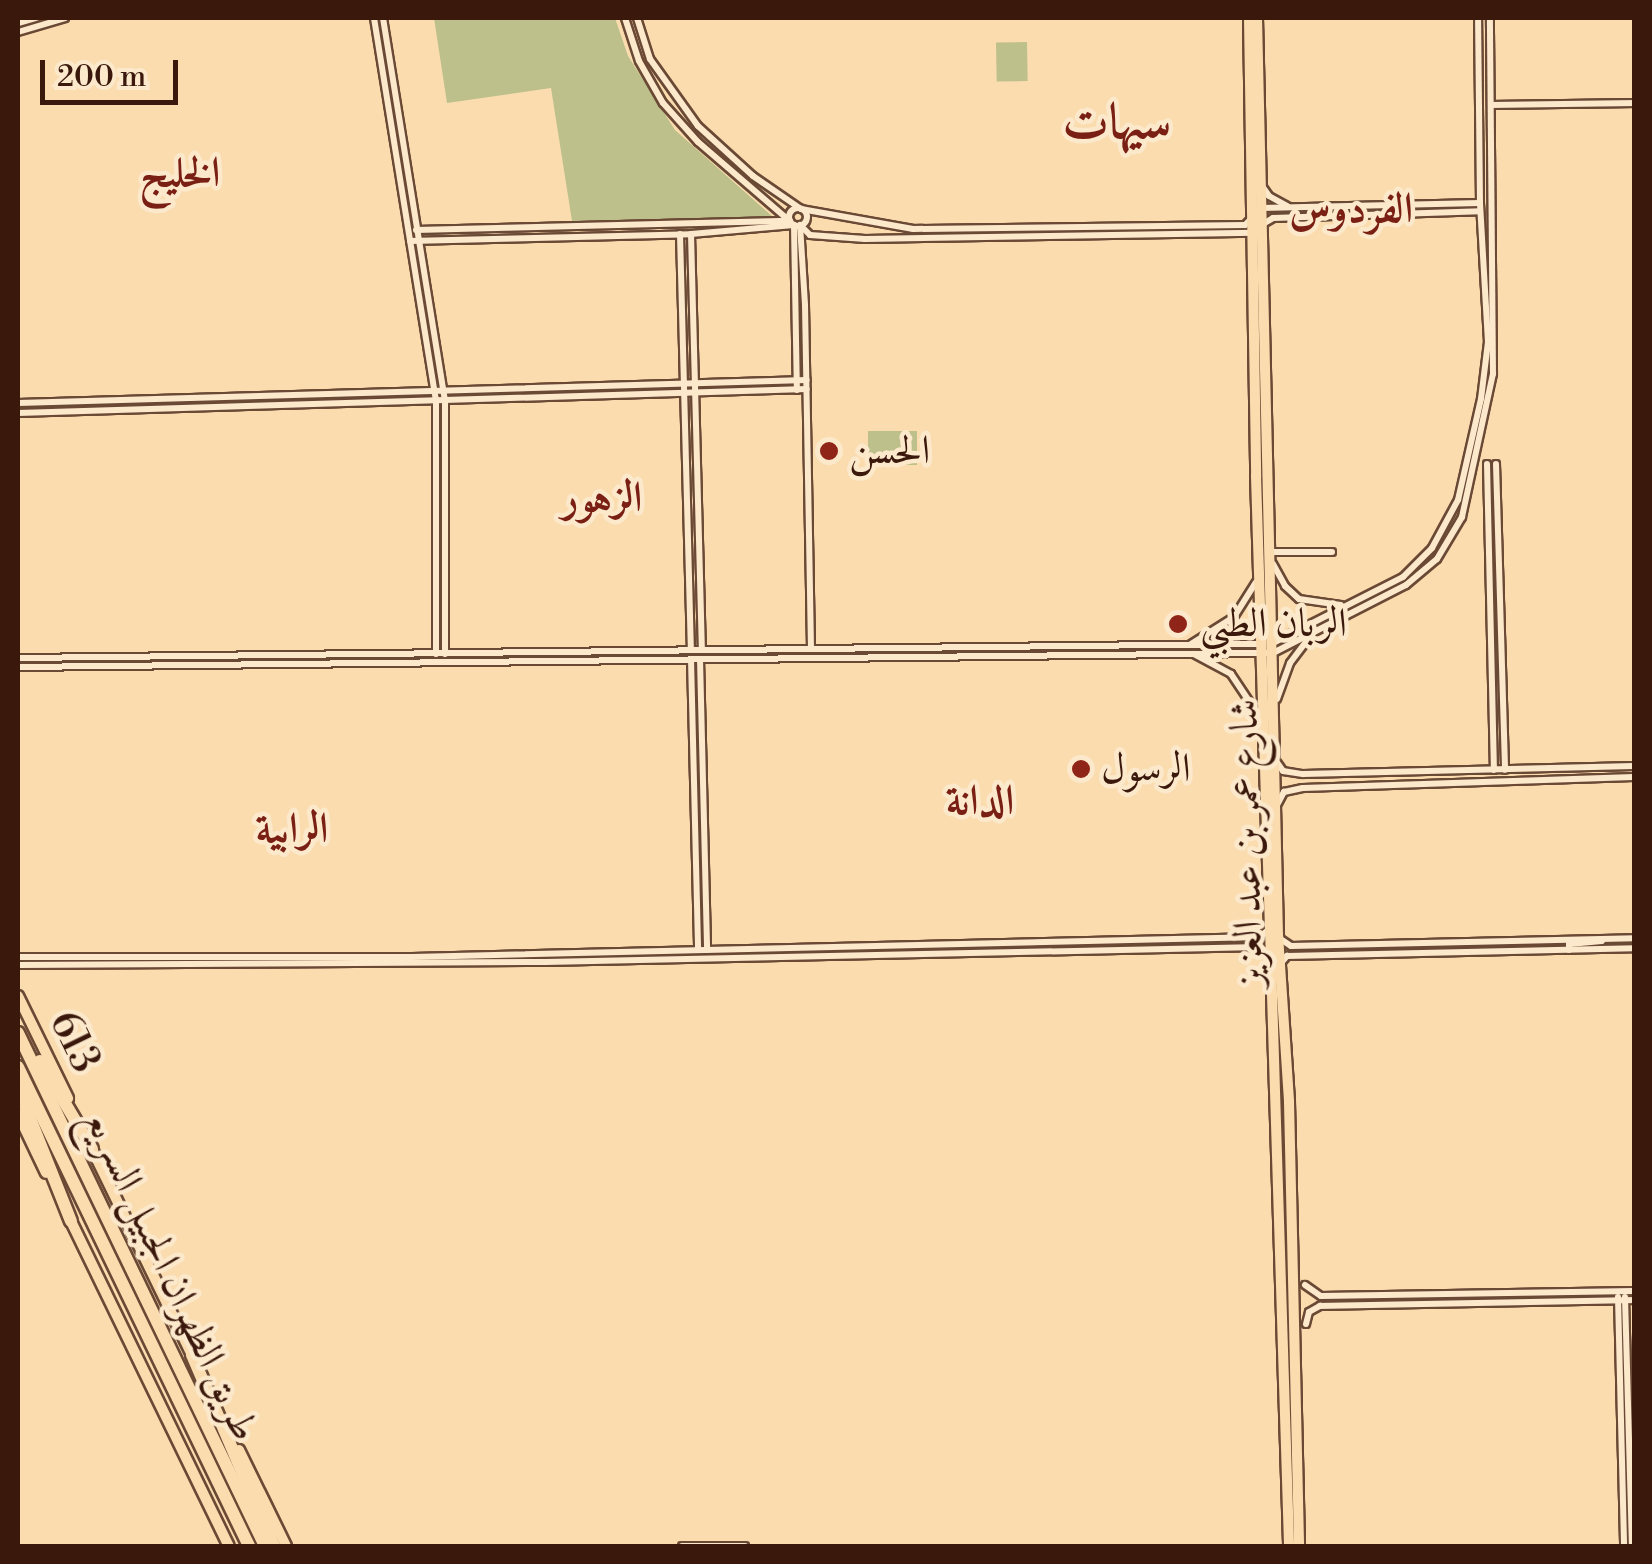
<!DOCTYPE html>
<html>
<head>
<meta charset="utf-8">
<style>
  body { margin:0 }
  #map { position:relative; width:1652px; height:1564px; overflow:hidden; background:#fadcaf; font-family:"Libre Bodoni",Amiri,serif }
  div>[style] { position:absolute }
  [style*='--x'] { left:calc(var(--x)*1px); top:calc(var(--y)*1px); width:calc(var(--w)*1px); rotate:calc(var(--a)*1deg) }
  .green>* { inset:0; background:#bec08b; transform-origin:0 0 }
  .roads { filter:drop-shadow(2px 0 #6a4935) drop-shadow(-2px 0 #6a4935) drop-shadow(0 2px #6a4935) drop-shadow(0 -2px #6a4935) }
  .minor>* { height:6px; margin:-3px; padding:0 3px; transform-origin:3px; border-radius:3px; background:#fce8cb }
  .minor>.ring { margin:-3px; padding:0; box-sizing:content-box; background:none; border:6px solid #fce8cb; border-radius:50% }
  .major>* { height:10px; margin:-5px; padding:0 5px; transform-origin:5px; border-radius:5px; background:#fadcaf }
  .highway>* { height:12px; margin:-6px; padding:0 6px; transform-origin:6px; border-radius:6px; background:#fadcaf }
  .dots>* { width:28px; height:28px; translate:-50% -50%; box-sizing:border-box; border:5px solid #fce8cb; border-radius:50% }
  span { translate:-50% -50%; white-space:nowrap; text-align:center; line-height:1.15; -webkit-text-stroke:9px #fce8cb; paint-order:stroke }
  .poi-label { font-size:40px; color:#3a180c }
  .left { translate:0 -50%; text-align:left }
  .street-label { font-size:40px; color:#3a180c }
  .neighbourhood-label { font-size:42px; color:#7a1f14; font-weight:700 }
  .district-label { font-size:50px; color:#7a1f14; font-weight:700 }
  .frame { position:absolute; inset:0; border:20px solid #3a180c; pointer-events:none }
  .scale { position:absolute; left:40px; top:60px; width:138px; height:45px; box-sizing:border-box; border:5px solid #3a180c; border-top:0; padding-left:12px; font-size:30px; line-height:35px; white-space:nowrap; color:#3a180c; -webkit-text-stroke:8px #fce8cb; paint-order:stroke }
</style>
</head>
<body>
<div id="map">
  <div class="green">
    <div style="clip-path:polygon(434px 18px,615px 18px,628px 56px,675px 130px,773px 217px,572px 221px,551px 88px,447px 103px)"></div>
    <div style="left:1027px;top:42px;width:39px;height:31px;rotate:89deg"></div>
    <div style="left:917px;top:431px;width:34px;height:49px;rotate:90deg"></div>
  </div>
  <div class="roads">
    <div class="minor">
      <div style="--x:374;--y:18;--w:388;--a:80.8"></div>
      <div style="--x:436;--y:401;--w:253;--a:90"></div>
      <div style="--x:383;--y:18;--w:388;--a:80.8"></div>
      <div style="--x:445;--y:401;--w:253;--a:90"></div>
      <div style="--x:625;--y:18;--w:45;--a:72"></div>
      <div style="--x:639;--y:61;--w:48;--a:60.3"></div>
      <div style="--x:663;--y:103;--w:52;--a:48.1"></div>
      <div style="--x:698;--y:142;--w:121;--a:40.7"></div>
      <div style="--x:637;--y:18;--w:43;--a:72.4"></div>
      <div style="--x:650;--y:59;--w:82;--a:54.4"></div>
      <div style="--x:698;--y:126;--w:74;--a:42.3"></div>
      <div style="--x:753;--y:176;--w:58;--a:34.5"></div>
      <div style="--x:801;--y:209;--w:114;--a:10.1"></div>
      <div style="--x:913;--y:229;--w:332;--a:-0.7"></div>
      <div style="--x:1245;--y:225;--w:11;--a:-45"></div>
      <div style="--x:18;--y:23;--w:19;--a:-16"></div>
      <div style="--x:18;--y:32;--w:49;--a:-16.6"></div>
      <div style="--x:1493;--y:105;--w:141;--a:-0.8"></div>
      <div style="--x:1262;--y:186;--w:12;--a:55"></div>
      <div style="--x:1269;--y:196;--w:21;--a:29"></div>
      <div style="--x:1261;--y:208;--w:219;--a:-1.3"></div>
      <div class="ring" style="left:789px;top:208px;width:12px;height:12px"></div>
      <div style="--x:1263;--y:224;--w:12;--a:-31"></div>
      <div style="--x:1273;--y:218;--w:207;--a:-1.9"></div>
      <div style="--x:800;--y:225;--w:14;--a:45"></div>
      <div style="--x:810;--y:235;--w:55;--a:4.2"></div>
      <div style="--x:865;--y:239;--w:390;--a:-0.9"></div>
      <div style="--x:800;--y:225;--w:80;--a:86.4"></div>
      <div style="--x:805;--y:305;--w:342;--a:89"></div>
      <div style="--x:416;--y:230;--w:374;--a:-1.4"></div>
      <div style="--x:680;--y:234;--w:416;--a:88.5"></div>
      <div style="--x:691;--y:234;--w:416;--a:88.5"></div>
      <div style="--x:410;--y:241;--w:281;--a:-1.4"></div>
      <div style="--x:691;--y:234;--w:103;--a:-5"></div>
      <div style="--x:794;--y:225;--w:165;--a:89"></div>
      <div style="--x:18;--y:403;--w:789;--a:-1.67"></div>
      <div style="--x:18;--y:413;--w:789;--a:-1.74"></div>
      <div style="--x:1487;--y:464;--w:306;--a:88.7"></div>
      <div style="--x:1496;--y:464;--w:306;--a:88.3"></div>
      <div style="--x:1270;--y:552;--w:62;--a:0"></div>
      <div style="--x:1273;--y:564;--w:25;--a:61"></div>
      <div style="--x:1285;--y:586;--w:19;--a:43"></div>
      <div style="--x:1299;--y:599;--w:42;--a:8.1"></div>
      <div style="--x:1273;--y:643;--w:146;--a:-26.9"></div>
      <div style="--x:1403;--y:577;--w:41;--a:-45"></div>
      <div style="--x:1432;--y:548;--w:55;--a:-61.6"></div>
      <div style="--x:1458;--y:500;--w:104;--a:-77.2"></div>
      <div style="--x:1481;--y:399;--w:57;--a:-83"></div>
      <div style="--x:1488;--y:342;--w:139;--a:-93.3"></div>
      <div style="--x:1480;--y:203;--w:185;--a:-90.6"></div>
      <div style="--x:1191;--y:644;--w:51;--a:-32.1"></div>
      <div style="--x:1234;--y:617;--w:41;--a:-57.8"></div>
      <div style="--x:1194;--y:654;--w:42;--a:28.4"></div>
      <div style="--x:1231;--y:674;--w:54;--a:56.3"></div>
      <div style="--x:18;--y:658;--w:1243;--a:-0.65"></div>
      <div style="--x:691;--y:659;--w:291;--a:88.6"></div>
      <div style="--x:700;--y:659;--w:291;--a:88.6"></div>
      <div style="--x:18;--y:667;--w:1255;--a:-0.64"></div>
      <div style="--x:1273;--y:653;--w:149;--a:-27.1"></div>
      <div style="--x:1406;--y:585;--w:40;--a:-40"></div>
      <div style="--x:1437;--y:559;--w:49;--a:-59.2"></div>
      <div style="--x:1462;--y:517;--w:146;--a:-77.8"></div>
      <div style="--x:1493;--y:374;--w:356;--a:-90.5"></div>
      <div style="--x:1277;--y:699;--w:38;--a:-70"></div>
      <div style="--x:1290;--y:663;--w:34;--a:-53"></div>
      <div style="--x:1276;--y:761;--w:12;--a:55"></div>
      <div style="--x:1283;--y:771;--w:20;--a:9"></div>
      <div style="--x:1303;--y:774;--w:331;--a:-1.4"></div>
      <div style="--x:1277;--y:805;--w:15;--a:-62"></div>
      <div style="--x:1284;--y:792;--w:19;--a:-12"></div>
      <div style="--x:1303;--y:788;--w:331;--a:-1.9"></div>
      <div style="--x:1279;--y:938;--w:14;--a:34"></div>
      <div style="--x:1291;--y:946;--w:343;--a:-1.3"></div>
      <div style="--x:1569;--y:950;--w:6;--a:-90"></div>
      <div style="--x:1569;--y:944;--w:33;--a:-5"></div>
      <div style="--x:18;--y:957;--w:394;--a:0"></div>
      <div style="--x:412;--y:957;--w:848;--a:-1.35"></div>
      <div style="--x:1260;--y:937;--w:11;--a:-41"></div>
      <div style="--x:1280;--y:964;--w:11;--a:-49"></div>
      <div style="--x:1287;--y:956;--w:347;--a:-1.3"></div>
      <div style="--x:18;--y:965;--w:527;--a:-0.33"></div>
      <div style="--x:545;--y:962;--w:715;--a:-1.2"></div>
      <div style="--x:1260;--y:947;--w:10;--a:37"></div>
      <div style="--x:1305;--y:1285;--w:19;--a:35"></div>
      <div style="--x:1321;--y:1296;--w:313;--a:-0.9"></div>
      <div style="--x:1618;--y:1297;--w:249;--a:88.6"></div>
      <div style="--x:1625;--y:1297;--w:249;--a:88.4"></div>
      <div style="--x:1306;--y:1324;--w:12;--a:-76"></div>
      <div style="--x:1309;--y:1312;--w:13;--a:-29"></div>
      <div style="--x:1320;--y:1306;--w:314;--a:-1.1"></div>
      <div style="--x:682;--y:1546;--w:63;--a:0"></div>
    </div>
    <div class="major">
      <div style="--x:1249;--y:18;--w:458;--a:89.1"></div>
      <div style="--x:1256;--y:476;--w:1071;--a:88.23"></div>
      <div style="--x:1257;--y:18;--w:917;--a:88.69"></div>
      <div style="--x:1278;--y:935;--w:167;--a:86.2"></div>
      <div style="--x:1289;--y:1102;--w:444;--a:88.7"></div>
      <div style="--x:18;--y:996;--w:114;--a:63.9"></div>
      <div style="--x:18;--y:1114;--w:65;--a:64.6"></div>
      <div style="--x:90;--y:1145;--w:238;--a:64.1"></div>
      <div style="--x:68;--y:1215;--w:368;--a:64.1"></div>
      <div style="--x:239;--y:1450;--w:107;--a:63.9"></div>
    </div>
    <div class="highway">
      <div style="--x:18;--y:1033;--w:569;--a:64.29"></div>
      <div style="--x:40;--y:1061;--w:102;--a:59.4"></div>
      <div style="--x:18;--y:1067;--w:532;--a:64.25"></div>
      <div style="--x:18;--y:1088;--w:143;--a:68.3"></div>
      <div style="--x:192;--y:1355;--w:208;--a:66.8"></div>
    </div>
  </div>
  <div class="dots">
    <div style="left:829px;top:451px;background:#8f2418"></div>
    <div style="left:1178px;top:624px;background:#8f2418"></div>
    <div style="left:1081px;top:769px;background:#8f2418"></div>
  </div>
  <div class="poi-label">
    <span class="left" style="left:849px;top:451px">الحسن</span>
    <span class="left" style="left:1200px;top:624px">الربان الطبي</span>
    <span class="left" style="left:1101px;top:769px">الرسول</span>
  </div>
  <div class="street-label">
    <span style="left:1247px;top:843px;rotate:-91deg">شارع عمر بن عبد العزيز</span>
    <span style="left:74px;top:1042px;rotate:64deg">613</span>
    <span style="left:171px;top:1275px;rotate:65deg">طريق الظهران الجبيل السريع</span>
  </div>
  <div class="neighbourhood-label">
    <span style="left:180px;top:174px">الخليج</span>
    <span style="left:1351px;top:210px">الفردوس</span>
    <span style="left:602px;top:499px">الزهور</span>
    <span style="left:980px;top:802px">الدانة</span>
    <span style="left:292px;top:830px">الرابية</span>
  </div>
  <div class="district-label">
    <span style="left:1117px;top:124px">سيهات</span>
  </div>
  <div class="frame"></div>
  <div class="scale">200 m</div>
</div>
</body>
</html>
